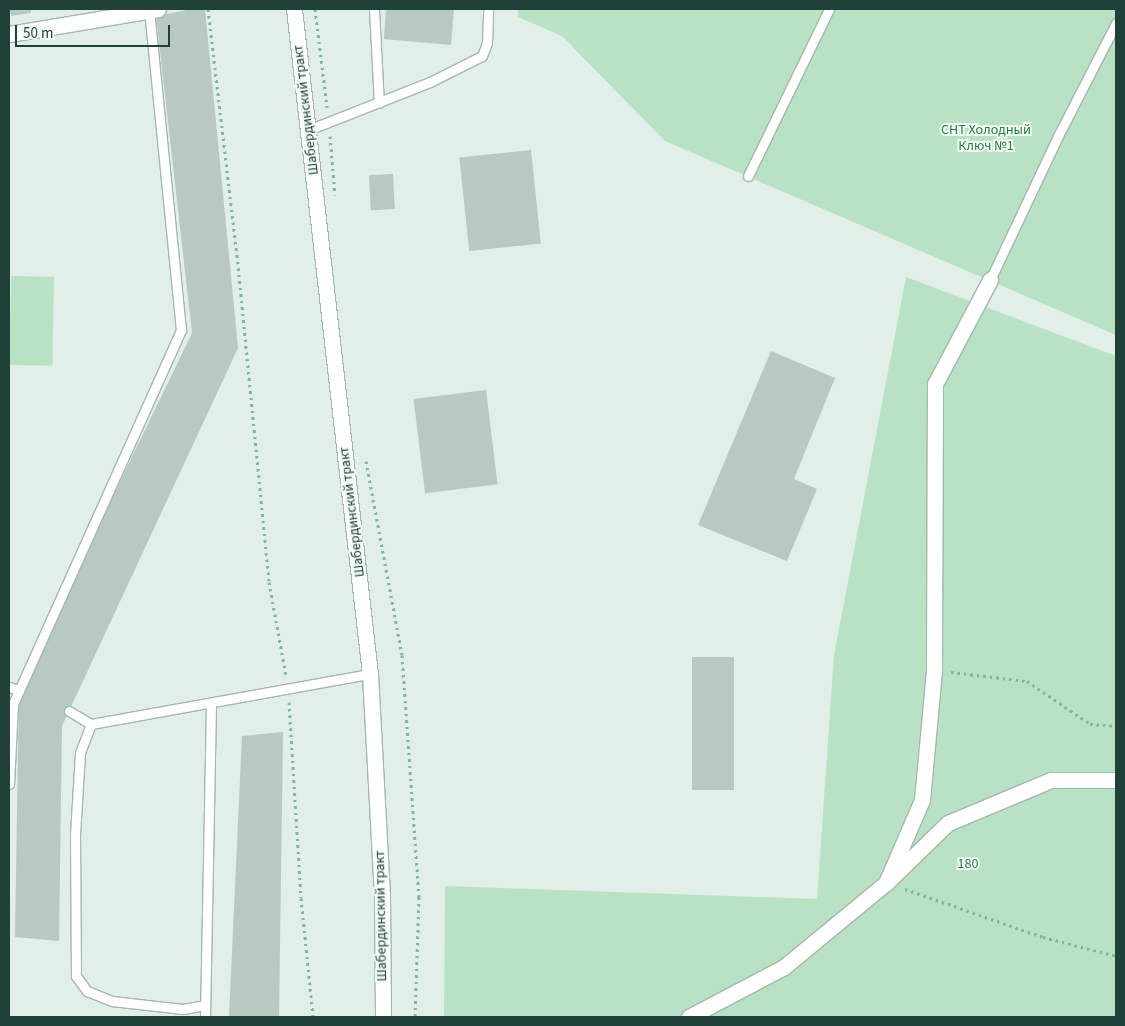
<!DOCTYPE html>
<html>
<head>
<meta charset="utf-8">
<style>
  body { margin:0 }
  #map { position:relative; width:1125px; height:1026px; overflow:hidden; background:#e2eee8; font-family:"Source Sans 3",sans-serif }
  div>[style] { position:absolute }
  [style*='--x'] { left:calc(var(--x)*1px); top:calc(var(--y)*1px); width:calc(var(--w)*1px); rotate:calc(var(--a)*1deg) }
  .green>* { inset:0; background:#b8e2c3; transform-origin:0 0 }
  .building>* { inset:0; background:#b7c9c1; transform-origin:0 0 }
  .path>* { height:3px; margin-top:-1.5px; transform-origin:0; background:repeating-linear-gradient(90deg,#7eb5a3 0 2.5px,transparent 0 6.5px) }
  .roads { filter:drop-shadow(1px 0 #a4b7b0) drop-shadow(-1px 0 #a4b7b0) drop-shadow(0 1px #a4b7b0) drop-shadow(0 -1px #a4b7b0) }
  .service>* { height:9px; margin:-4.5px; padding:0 4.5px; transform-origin:4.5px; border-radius:4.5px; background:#fff }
  .minor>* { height:15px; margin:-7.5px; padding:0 7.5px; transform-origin:7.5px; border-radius:7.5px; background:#fff }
  .secondary>* { height:15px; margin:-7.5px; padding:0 7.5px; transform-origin:7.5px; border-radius:7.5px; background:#fff }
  span { translate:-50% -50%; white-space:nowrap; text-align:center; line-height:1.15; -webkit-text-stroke:4px #f3faf6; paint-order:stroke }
  .street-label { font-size:14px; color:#1f4138 }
  .park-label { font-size:14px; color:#257d45 }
  .frame { position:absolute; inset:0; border:10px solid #1f4138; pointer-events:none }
  .scale { position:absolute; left:15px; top:25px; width:155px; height:22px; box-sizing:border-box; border:2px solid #1f4138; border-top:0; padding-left:6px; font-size:15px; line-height:18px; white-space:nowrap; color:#1f4138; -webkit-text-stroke:4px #f3faf6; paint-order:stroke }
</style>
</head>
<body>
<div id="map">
  <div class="green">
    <div style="clip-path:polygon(518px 9px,1116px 9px,1116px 335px,665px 141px,562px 36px,518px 17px)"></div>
    <div style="left:11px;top:276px;width:43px;height:89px;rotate:1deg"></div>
    <div style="clip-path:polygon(906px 277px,1116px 356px,1116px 1017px,444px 1017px,445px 886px,817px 899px,834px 655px)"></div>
  </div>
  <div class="building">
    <div style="clip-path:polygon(10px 9px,31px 9px,31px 13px,11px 16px)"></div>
    <div style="clip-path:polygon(192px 9px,205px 9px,238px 348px,62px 726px,59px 941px,15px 937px,19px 690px,192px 333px,156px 16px)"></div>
    <div style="clip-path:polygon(386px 9px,454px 9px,451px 45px,384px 39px)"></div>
    <div style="left:531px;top:150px;width:94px;height:72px;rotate:84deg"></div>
    <div style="left:393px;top:174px;width:35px;height:24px;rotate:87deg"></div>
    <div style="clip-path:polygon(771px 351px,835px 378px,794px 479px,817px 489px,787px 561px,698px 525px)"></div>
    <div style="left:486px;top:390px;width:95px;height:73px;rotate:83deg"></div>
    <div style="left:692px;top:657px;width:42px;height:133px"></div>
    <div style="clip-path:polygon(283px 732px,279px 1017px,229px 1017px,242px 736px)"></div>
  </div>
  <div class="path">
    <div style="--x:208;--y:9;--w:248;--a:83.3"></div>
    <div style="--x:237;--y:255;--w:329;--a:84.4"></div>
    <div style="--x:269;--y:582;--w:96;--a:79.7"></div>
    <div style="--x:315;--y:9;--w:99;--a:83"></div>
    <div style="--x:330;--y:136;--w:59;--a:85.2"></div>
    <div style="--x:366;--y:461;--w:197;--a:79.5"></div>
    <div style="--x:402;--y:655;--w:243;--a:86"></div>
    <div style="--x:419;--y:897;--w:120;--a:91.9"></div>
    <div style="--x:951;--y:672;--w:77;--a:6.8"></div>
    <div style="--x:1027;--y:681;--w:76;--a:34.3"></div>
    <div style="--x:1090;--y:724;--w:26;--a:4"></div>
    <div style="--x:289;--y:702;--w:196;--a:86.5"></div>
    <div style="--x:301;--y:898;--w:120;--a:84.2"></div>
    <div style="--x:905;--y:889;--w:146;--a:19.2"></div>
    <div style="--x:1043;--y:937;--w:75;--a:14.6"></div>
  </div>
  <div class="roads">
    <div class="service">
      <div style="--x:374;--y:9;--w:94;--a:87"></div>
      <div style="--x:308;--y:130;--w:131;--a:-21.5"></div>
      <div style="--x:430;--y:82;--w:58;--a:-26.6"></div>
      <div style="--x:482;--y:56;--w:14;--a:-69"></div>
      <div style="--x:487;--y:43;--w:34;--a:-88"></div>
      <div style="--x:748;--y:176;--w:186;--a:-64.1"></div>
      <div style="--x:990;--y:280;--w:159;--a:-64.7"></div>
      <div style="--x:1058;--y:136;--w:127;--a:-62.8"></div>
      <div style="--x:9;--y:687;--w:10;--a:17"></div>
      <div style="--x:69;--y:711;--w:26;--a:31"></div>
      <div style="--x:91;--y:724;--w:283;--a:-10.2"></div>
      <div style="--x:91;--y:724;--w:31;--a:111"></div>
      <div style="--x:80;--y:753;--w:82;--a:93.5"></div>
      <div style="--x:75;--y:835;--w:141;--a:89.6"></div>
      <div style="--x:76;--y:976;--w:19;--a:54"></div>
      <div style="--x:87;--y:991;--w:27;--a:22"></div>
      <div style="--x:112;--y:1001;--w:71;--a:6.4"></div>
      <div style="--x:183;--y:1009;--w:22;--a:-10"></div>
      <div style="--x:9;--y:784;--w:80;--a:-87.1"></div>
      <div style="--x:13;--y:704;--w:410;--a:-65.8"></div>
      <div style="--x:181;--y:330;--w:321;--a:-95.7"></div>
      <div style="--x:205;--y:1017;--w:312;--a:-88.9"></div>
    </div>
    <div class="minor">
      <div style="--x:9;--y:34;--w:151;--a:-9.5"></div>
      <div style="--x:886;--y:883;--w:90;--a:-66.6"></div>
      <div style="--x:922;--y:800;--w:131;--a:-84.7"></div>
      <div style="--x:934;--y:670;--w:286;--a:-89.8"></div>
      <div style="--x:935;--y:384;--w:118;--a:-62.1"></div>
      <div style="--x:689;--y:1017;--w:107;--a:-27.8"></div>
      <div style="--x:784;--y:967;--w:132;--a:-39.5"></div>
      <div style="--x:886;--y:883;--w:86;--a:-44.1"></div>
      <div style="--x:948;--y:823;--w:112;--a:-22.7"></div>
      <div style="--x:1051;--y:780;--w:65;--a:0"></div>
    </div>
    <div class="secondary">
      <div style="--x:294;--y:9;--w:669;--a:83.48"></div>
      <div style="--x:370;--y:674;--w:224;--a:86.9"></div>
      <div style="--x:382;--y:898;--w:119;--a:89.5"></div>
    </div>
  </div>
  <div class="street-label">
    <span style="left:306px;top:110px;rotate:-97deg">Шабердинский тракт</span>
    <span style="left:352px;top:512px;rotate:-97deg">Шабердинский тракт</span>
    <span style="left:381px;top:916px;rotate:-91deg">Шабердинский тракт</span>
  </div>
  <div class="park-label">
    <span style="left:986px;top:138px">СНТ Холодный<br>Ключ №1</span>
    <span style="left:968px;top:864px">180</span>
  </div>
  <div class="frame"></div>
  <div class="scale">50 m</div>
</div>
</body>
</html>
